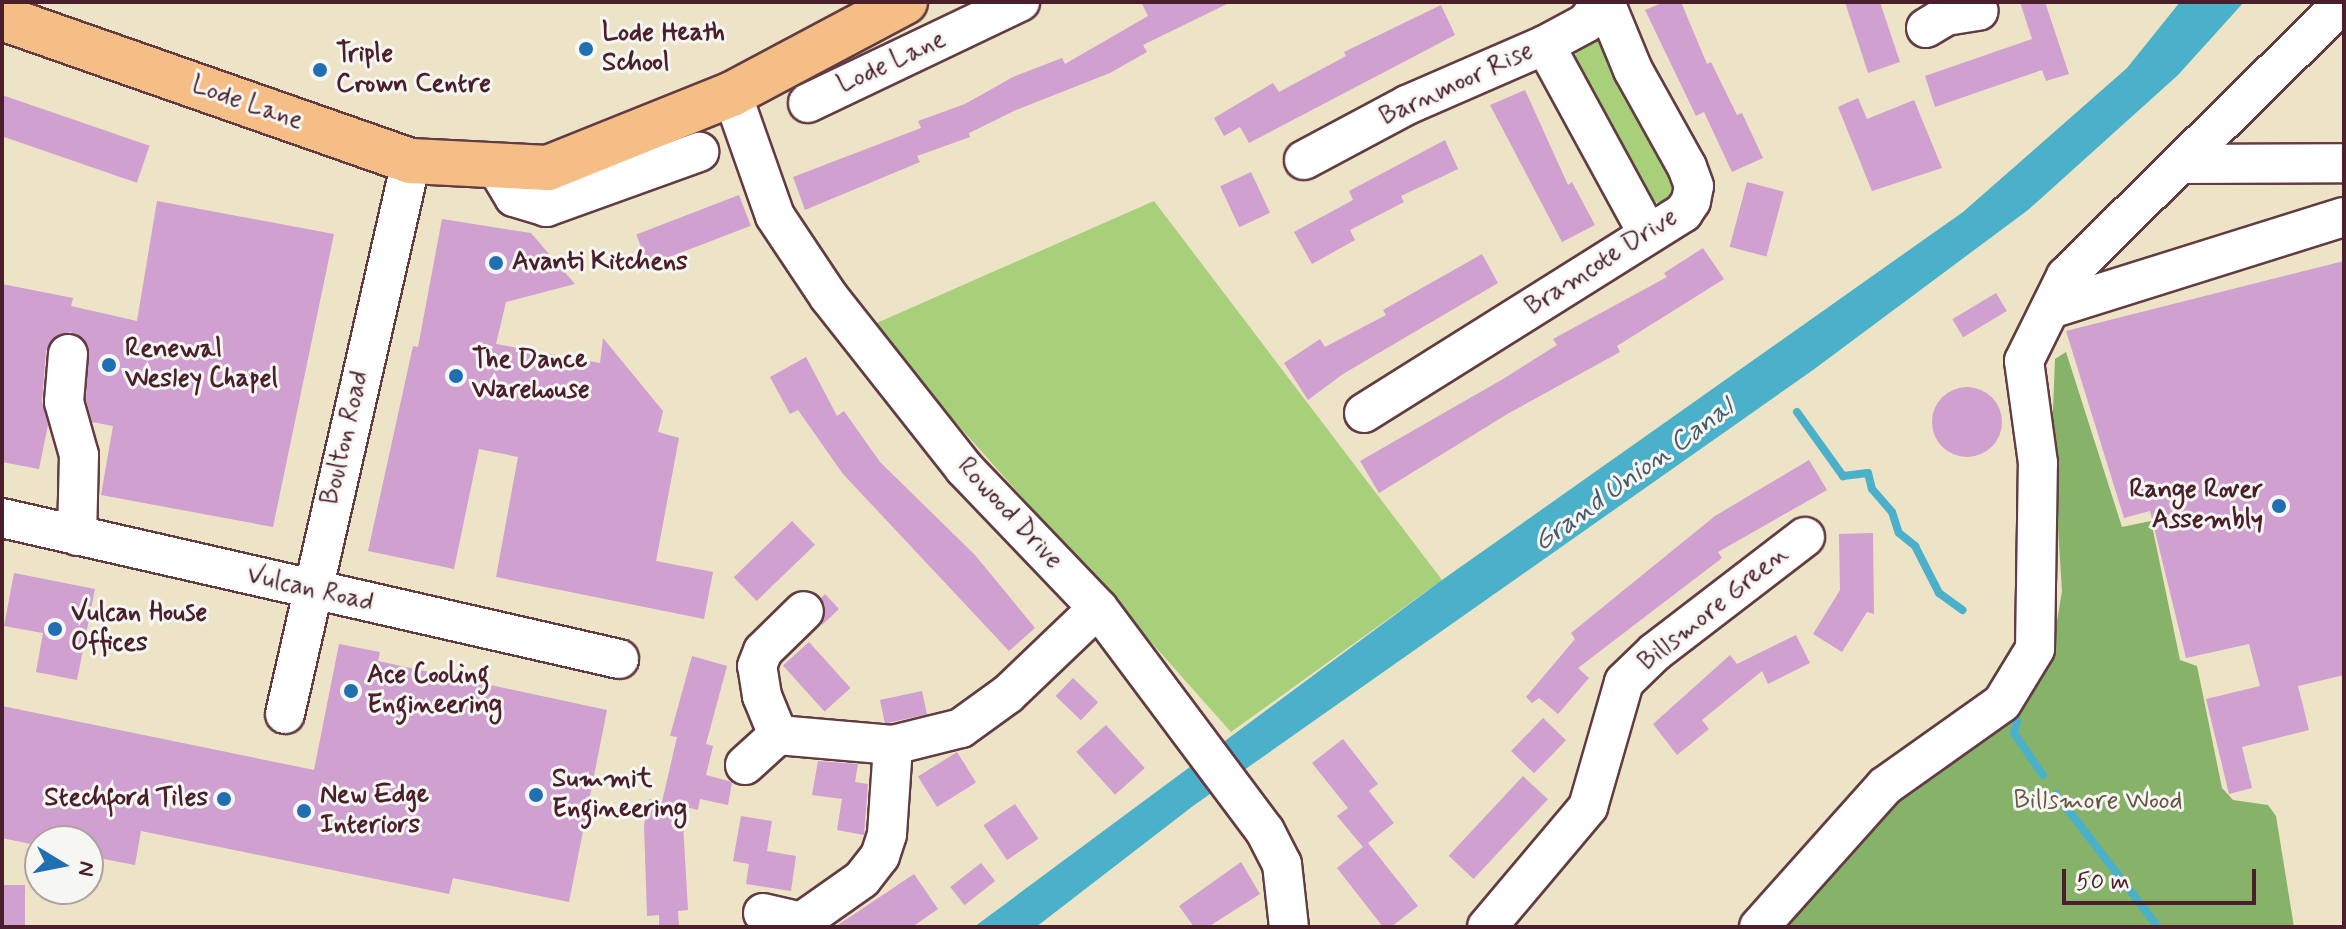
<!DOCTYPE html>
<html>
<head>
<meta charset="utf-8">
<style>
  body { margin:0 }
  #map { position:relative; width:2346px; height:929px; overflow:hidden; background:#ede3c6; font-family:Mynerve,sans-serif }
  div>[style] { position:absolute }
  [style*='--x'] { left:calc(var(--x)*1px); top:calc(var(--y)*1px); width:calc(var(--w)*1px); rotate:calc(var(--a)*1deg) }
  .green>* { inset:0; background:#a8cf79 }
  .forest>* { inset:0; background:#86b269 }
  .water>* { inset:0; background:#4bb1ca }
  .stream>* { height:8px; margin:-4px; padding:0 4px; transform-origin:4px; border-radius:4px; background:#4bb1ca }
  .building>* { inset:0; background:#d0a0d0; transform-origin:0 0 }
  .round { border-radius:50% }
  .roads { filter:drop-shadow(2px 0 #623c42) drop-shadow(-2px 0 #623c42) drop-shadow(0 2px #623c42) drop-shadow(0 -2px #623c42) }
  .minor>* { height:38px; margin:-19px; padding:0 19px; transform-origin:19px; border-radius:19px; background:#fff }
  .major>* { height:44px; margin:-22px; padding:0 22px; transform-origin:22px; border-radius:22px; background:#f6be87 }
  .dots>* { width:22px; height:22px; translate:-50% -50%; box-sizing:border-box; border:4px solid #f6f6f2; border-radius:50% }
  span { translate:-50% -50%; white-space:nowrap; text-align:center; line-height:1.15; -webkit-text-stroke:6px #f6f6f2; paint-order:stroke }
  .poi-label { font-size:26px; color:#4a1f2b; font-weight:700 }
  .left { translate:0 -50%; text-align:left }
  .right { translate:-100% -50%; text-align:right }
  .street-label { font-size:26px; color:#4a1f2b }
  .park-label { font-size:26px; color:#665442 }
  .water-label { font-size:28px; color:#4a596b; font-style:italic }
  .frame { position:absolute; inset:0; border:4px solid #4a1f2b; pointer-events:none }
  .north { position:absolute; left:24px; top:825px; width:80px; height:80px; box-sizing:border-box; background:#f6f6f2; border:2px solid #b1a0a2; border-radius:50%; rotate:100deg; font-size:22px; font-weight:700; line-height:32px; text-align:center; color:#4a1f2b }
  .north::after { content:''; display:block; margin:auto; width:28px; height:36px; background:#1f6fb2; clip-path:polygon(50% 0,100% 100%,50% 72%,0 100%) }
  .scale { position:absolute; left:2062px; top:869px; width:194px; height:36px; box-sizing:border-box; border:4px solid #4a1f2b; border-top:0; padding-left:10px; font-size:24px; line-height:28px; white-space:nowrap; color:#4a1f2b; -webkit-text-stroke:6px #f6f6f2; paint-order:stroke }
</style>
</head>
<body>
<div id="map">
  <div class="green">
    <div style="clip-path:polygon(1599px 33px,1684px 180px,1673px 206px,1648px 200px,1573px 62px,1578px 47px)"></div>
    <div style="clip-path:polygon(1154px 201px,1442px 580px,1231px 732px,870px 326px)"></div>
  </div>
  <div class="forest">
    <div style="clip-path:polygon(2066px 352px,2122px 527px,2151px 521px,2180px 660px,2197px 666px,2222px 788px,2233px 800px,2268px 805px,2276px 816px,2294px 927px,1777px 927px,1889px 804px,2030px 683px,2055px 633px,2062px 591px,2052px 435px,2055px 359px)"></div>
  </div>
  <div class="water">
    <div style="clip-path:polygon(2180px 2px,2244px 2px,2178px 75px,2028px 210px,1813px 370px,1193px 806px,1036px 927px,974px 927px,1442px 580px,1963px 212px,2127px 68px)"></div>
  </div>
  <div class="stream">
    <div style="--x:1797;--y:412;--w:79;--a:54.3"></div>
    <div style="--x:1843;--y:476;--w:25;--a:-7"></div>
    <div style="--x:1868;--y:473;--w:16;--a:76"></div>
    <div style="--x:1872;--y:489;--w:30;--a:49"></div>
    <div style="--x:1892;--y:512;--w:22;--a:72"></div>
    <div style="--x:1899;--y:533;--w:21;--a:39"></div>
    <div style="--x:1915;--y:546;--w:53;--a:62.9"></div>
    <div style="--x:1939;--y:593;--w:29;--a:36"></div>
    <div style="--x:2017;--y:721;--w:12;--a:104"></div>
    <div style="--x:2014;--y:733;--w:51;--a:55.4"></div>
    <div style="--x:2056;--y:794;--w:168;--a:52.5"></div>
  </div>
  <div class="building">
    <div style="clip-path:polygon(1141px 2px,1231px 2px,1143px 45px,1147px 52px,1110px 73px,1016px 110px,969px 133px,970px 137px,917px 156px,920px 162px,805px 210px,793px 177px,921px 128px,918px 121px,965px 104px,1013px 77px,1062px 58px,1065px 64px,1148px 16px)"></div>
    <div style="clip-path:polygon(1664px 2px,1681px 2px,1707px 64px,1711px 62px,1737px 115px,1742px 113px,1763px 158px,1732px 172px,1704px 112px,1696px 116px,1645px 10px)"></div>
    <div style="clip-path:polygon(1845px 2px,1880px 2px,1900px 62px,1868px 73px)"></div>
    <div style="clip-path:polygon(2020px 2px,2045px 2px,2069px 74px,2046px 81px,2042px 70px,1935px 107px,1925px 76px,2032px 39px)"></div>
    <div style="clip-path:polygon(1441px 5px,1455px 35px,1249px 143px,1240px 127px,1224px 136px,1214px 118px,1273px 83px,1279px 92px,1346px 56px,1344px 52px)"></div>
    <div style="clip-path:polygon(1525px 90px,1568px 185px,1572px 182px,1595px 225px,1562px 242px,1490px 105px)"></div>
    <div style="left:2px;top:95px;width:156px;height:39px;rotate:19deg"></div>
    <div style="clip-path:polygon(1858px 98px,1867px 119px,1914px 100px,1942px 168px,1872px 191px,1838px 107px)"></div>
    <div style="clip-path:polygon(1445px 140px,1458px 169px,1401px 196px,1404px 202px,1350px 230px,1355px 240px,1312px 264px,1294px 232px,1353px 200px,1349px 191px)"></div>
    <div style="left:1251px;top:172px;width:45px;height:34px;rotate:65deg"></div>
    <div style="left:1747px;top:182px;width:38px;height:67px;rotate:15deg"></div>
    <div style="left:739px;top:195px;width:33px;height:110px;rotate:69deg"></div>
    <div style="clip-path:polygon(157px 201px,334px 234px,273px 527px,101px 495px,113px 426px,92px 422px,86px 400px,88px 345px,71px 332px,58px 335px,46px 351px,42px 401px,48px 425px,39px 469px,2px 462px,2px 284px,73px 298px,71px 306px,137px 321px)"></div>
    <div style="clip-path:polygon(442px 219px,531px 233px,575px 284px,506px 302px,496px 344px,600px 363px,603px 338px,663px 411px,658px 432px,679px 438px,656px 561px,713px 572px,704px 619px,496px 577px,518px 457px,479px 449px,454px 569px,368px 551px,413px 346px,418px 347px)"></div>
    <div style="clip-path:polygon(1703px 248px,1724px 279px,1617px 346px,1620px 352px,1509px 413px,1379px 493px,1360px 461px,1503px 379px,1557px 345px,1553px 339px,1667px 277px,1664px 273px)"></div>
    <div style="clip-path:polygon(1482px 254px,1498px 283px,1343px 374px,1308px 400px,1284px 363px,1320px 339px,1325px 347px,1386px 315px,1383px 310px)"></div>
    <div style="clip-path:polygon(2344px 261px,2344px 675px,2298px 686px,2309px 730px,2242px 747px,2252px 788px,2229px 794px,2206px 699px,2260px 686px,2249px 644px,2186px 658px,2150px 511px,2124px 518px,2066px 331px)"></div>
    <div style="left:1996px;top:293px;width:21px;height:51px;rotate:59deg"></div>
    <div style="clip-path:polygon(806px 357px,837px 416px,844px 411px,880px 462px,975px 555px,1035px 628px,1009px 651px,843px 474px,798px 410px,790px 414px,770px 377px)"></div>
    <div class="round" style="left:1932px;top:387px;width:70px;height:70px"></div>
    <div style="clip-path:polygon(1809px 460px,1827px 490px,1718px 552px,1722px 558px,1578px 668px,1589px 678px,1558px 714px,1539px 698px,1532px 703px,1526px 697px,1575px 639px,1571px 633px,1715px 516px)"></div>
    <div style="left:792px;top:521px;width:33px;height:81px;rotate:46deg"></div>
    <div style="clip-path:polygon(1873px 533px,1874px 614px,1867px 612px,1842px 652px,1813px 634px,1840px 590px,1839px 534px)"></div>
    <div style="clip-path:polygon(14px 573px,95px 589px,77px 680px,36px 672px,43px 633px,4px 626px)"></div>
    <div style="clip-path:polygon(825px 594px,839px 609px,822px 625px,825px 606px,821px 598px)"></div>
    <div style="clip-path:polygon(1796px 635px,1810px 663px,1768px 684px,1762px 671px,1702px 720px,1709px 729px,1677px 755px,1653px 724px,1730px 655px,1737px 664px)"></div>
    <div style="left:809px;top:642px;width:62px;height:35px;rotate:48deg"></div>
    <div style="clip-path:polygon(339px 644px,380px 652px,378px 661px,607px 710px,569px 902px,453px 878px,449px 894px,141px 831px,135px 865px,88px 856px,88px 841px,40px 841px,40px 846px,2px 838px,2px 706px,314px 770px)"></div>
    <div style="clip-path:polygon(692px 656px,727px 666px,706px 744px,713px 746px,706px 775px,732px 782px,728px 805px,700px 799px,698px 810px,682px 806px,688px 910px,678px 911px,679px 927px,659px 927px,659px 915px,647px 916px,644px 825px,649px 799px,662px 802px,677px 737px,670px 736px)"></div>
    <div style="left:1073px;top:678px;width:35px;height:25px;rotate:44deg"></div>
    <div style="left:922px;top:691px;width:24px;height:43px;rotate:78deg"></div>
    <div style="left:1543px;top:718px;width:32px;height:46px;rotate:44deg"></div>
    <div style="left:1106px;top:725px;width:58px;height:40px;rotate:48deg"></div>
    <div style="clip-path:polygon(1343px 739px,1378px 784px,1369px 791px,1394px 823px,1368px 843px,1418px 906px,1391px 927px,1383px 927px,1337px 868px,1363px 847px,1337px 816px,1348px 808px,1312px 763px)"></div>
    <div style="left:957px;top:752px;width:36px;height:46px;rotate:58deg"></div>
    <div style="clip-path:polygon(818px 761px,858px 764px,855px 782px,868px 784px,864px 835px,837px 830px,842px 799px,812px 795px)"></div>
    <div style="left:1523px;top:776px;width:34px;height:109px;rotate:43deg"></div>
    <div style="left:1015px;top:804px;width:42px;height:38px;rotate:56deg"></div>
    <div style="clip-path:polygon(741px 816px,772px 821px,767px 851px,796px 856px,791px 891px,746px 884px,749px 864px,733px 861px)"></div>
    <div style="clip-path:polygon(1241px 862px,1260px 894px,1208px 927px,1194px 927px,1179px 906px)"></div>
    <div style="left:981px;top:863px;width:23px;height:39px;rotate:52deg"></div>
    <div style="clip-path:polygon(914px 874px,938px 909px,912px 927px,835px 927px)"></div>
    <div style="left:2px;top:885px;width:23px;height:42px"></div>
  </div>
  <div class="roads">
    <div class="minor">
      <div style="--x:1926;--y:28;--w:23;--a:-31"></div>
      <div style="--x:1946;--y:16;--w:33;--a:-9"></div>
      <div style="--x:1545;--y:45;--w:215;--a:61.4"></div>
      <div style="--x:732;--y:94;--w:129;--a:70.6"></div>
      <div style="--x:775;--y:216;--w:97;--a:56.3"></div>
      <div style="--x:829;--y:297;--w:218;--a:51.7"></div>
      <div style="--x:964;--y:468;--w:194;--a:46.3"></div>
      <div style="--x:1098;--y:608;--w:279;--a:53.2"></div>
      <div style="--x:1265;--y:831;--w:37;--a:63"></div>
      <div style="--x:1282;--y:864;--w:63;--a:83.7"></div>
      <div style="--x:808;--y:103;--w:235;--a:-25.5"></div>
      <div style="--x:1304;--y:160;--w:117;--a:-28.1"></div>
      <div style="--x:1407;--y:105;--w:150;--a:-23.5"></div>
      <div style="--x:1545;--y:45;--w:47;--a:-28.2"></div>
      <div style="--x:1586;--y:23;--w:26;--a:-53"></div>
      <div style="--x:2180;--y:164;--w:164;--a:-0.3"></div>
      <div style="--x:496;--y:167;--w:35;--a:59"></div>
      <div style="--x:514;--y:197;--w:34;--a:17"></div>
      <div style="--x:546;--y:207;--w:163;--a:-19.8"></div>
      <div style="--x:2050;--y:309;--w:308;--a:-17.4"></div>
      <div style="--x:68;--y:354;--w:48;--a:94.8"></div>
      <div style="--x:64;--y:402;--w:55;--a:74.2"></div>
      <div style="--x:79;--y:455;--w:81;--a:91.4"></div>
      <div style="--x:1364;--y:413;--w:377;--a:-32.1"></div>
      <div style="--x:1683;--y:213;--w:14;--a:-56"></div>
      <div style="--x:1691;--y:201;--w:15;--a:-79"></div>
      <div style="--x:1694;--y:186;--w:20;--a:-110"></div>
      <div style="--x:1687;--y:167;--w:111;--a:-119.1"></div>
      <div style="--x:1633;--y:70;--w:74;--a:-112.4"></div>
      <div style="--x:2;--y:518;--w:633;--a:12.87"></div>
      <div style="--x:285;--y:714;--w:567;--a:-77.16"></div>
      <div style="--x:778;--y:735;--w:115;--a:5"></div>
      <div style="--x:745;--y:765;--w:45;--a:-42.3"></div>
      <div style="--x:778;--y:735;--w:42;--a:-112.3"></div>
      <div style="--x:762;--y:696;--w:30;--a:-99"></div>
      <div style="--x:757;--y:666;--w:16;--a:-68"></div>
      <div style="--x:763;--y:651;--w:57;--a:-44.3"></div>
      <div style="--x:763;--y:913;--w:39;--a:13"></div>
      <div style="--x:801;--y:922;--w:5;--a:90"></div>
      <div style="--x:794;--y:927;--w:83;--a:-35.2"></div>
      <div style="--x:862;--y:879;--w:29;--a:-52"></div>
      <div style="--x:880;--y:856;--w:23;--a:-72"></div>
      <div style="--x:887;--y:834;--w:89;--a:-86.1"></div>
      <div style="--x:893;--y:745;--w:70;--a:-14"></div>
      <div style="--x:961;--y:728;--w:58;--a:-35.9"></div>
      <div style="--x:1008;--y:694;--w:124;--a:-43.7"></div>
      <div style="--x:1487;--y:927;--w:157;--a:-49.9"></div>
      <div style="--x:1588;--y:807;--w:130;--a:-73.9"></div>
      <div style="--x:1624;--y:682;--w:43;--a:-44.1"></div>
      <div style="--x:1655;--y:652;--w:189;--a:-37.5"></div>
      <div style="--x:1759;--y:927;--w:189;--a:-48.2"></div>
      <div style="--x:1885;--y:786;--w:143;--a:-35.4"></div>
      <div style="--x:2002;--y:703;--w:63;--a:-58.6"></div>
      <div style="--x:2035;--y:649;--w:186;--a:-89.1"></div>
      <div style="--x:2038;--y:463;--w:103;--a:-97.8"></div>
      <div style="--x:2024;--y:361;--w:95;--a:-63.7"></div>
      <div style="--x:2066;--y:276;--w:390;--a:-44.6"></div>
    </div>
    <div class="major">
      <div style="--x:2;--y:18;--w:433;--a:19.3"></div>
      <div style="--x:411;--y:161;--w:137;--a:2.9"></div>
      <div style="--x:548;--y:168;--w:198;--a:-21.9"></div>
      <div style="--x:732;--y:94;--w:196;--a:-28"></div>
    </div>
  </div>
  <div class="dots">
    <div style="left:586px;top:49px;background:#1f6fb2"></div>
    <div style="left:320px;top:70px;background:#1f6fb2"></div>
    <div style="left:496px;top:263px;background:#1f6fb2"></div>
    <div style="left:109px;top:365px;background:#1f6fb2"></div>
    <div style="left:456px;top:376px;background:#1f6fb2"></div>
    <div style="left:2279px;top:506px;background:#1f6fb2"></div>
    <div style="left:55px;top:629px;background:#1f6fb2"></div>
    <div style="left:351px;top:691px;background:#1f6fb2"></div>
    <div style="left:536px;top:795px;background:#1f6fb2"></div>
    <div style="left:224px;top:799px;background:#1f6fb2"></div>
    <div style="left:304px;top:811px;background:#1f6fb2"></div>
  </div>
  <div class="poi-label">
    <span class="left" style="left:602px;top:49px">Lode Heath<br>School</span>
    <span class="left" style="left:336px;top:70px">Triple<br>Crown Centre</span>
    <span class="left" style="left:512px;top:263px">Avanti Kitchens</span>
    <span class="left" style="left:125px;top:365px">Renewal<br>Wesley Chapel</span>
    <span class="left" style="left:472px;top:376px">The Dance<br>Warehouse</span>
    <span class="right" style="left:2263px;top:506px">Range Rover<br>Assembly</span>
    <span class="left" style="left:71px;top:629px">Vulcan House<br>Offices</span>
    <span class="left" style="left:367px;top:691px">Ace Cooling<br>Engineering</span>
    <span class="left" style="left:552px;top:795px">Summit<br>Engineering</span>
    <span class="left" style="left:320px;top:811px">New Edge<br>Interiors</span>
    <span class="right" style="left:208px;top:799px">Stechford Tiles</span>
  </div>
  <div class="street-label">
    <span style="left:892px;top:63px;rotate:-25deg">Lode Lane</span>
    <span style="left:1457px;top:85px;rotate:-25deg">Barnmoor Rise</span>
    <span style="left:247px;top:104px;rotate:19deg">Lode Lane</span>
    <span style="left:1602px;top:263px;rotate:-33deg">Bramcote Drive</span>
    <span style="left:346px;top:438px;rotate:-77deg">Boulton Road</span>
    <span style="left:1009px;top:514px;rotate:47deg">Rowood Drive</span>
    <span style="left:310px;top:590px;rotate:13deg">Vulcan Road</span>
    <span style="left:1714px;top:609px;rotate:-39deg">Billsmore Green</span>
  </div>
  <div class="park-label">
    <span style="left:2098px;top:802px">Billsmore Wood</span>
  </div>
  <div class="water-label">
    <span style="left:1634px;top:476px;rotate:-36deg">Grand Union Canal</span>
  </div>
  <div class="frame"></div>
  <div class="north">N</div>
  <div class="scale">50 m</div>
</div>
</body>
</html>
